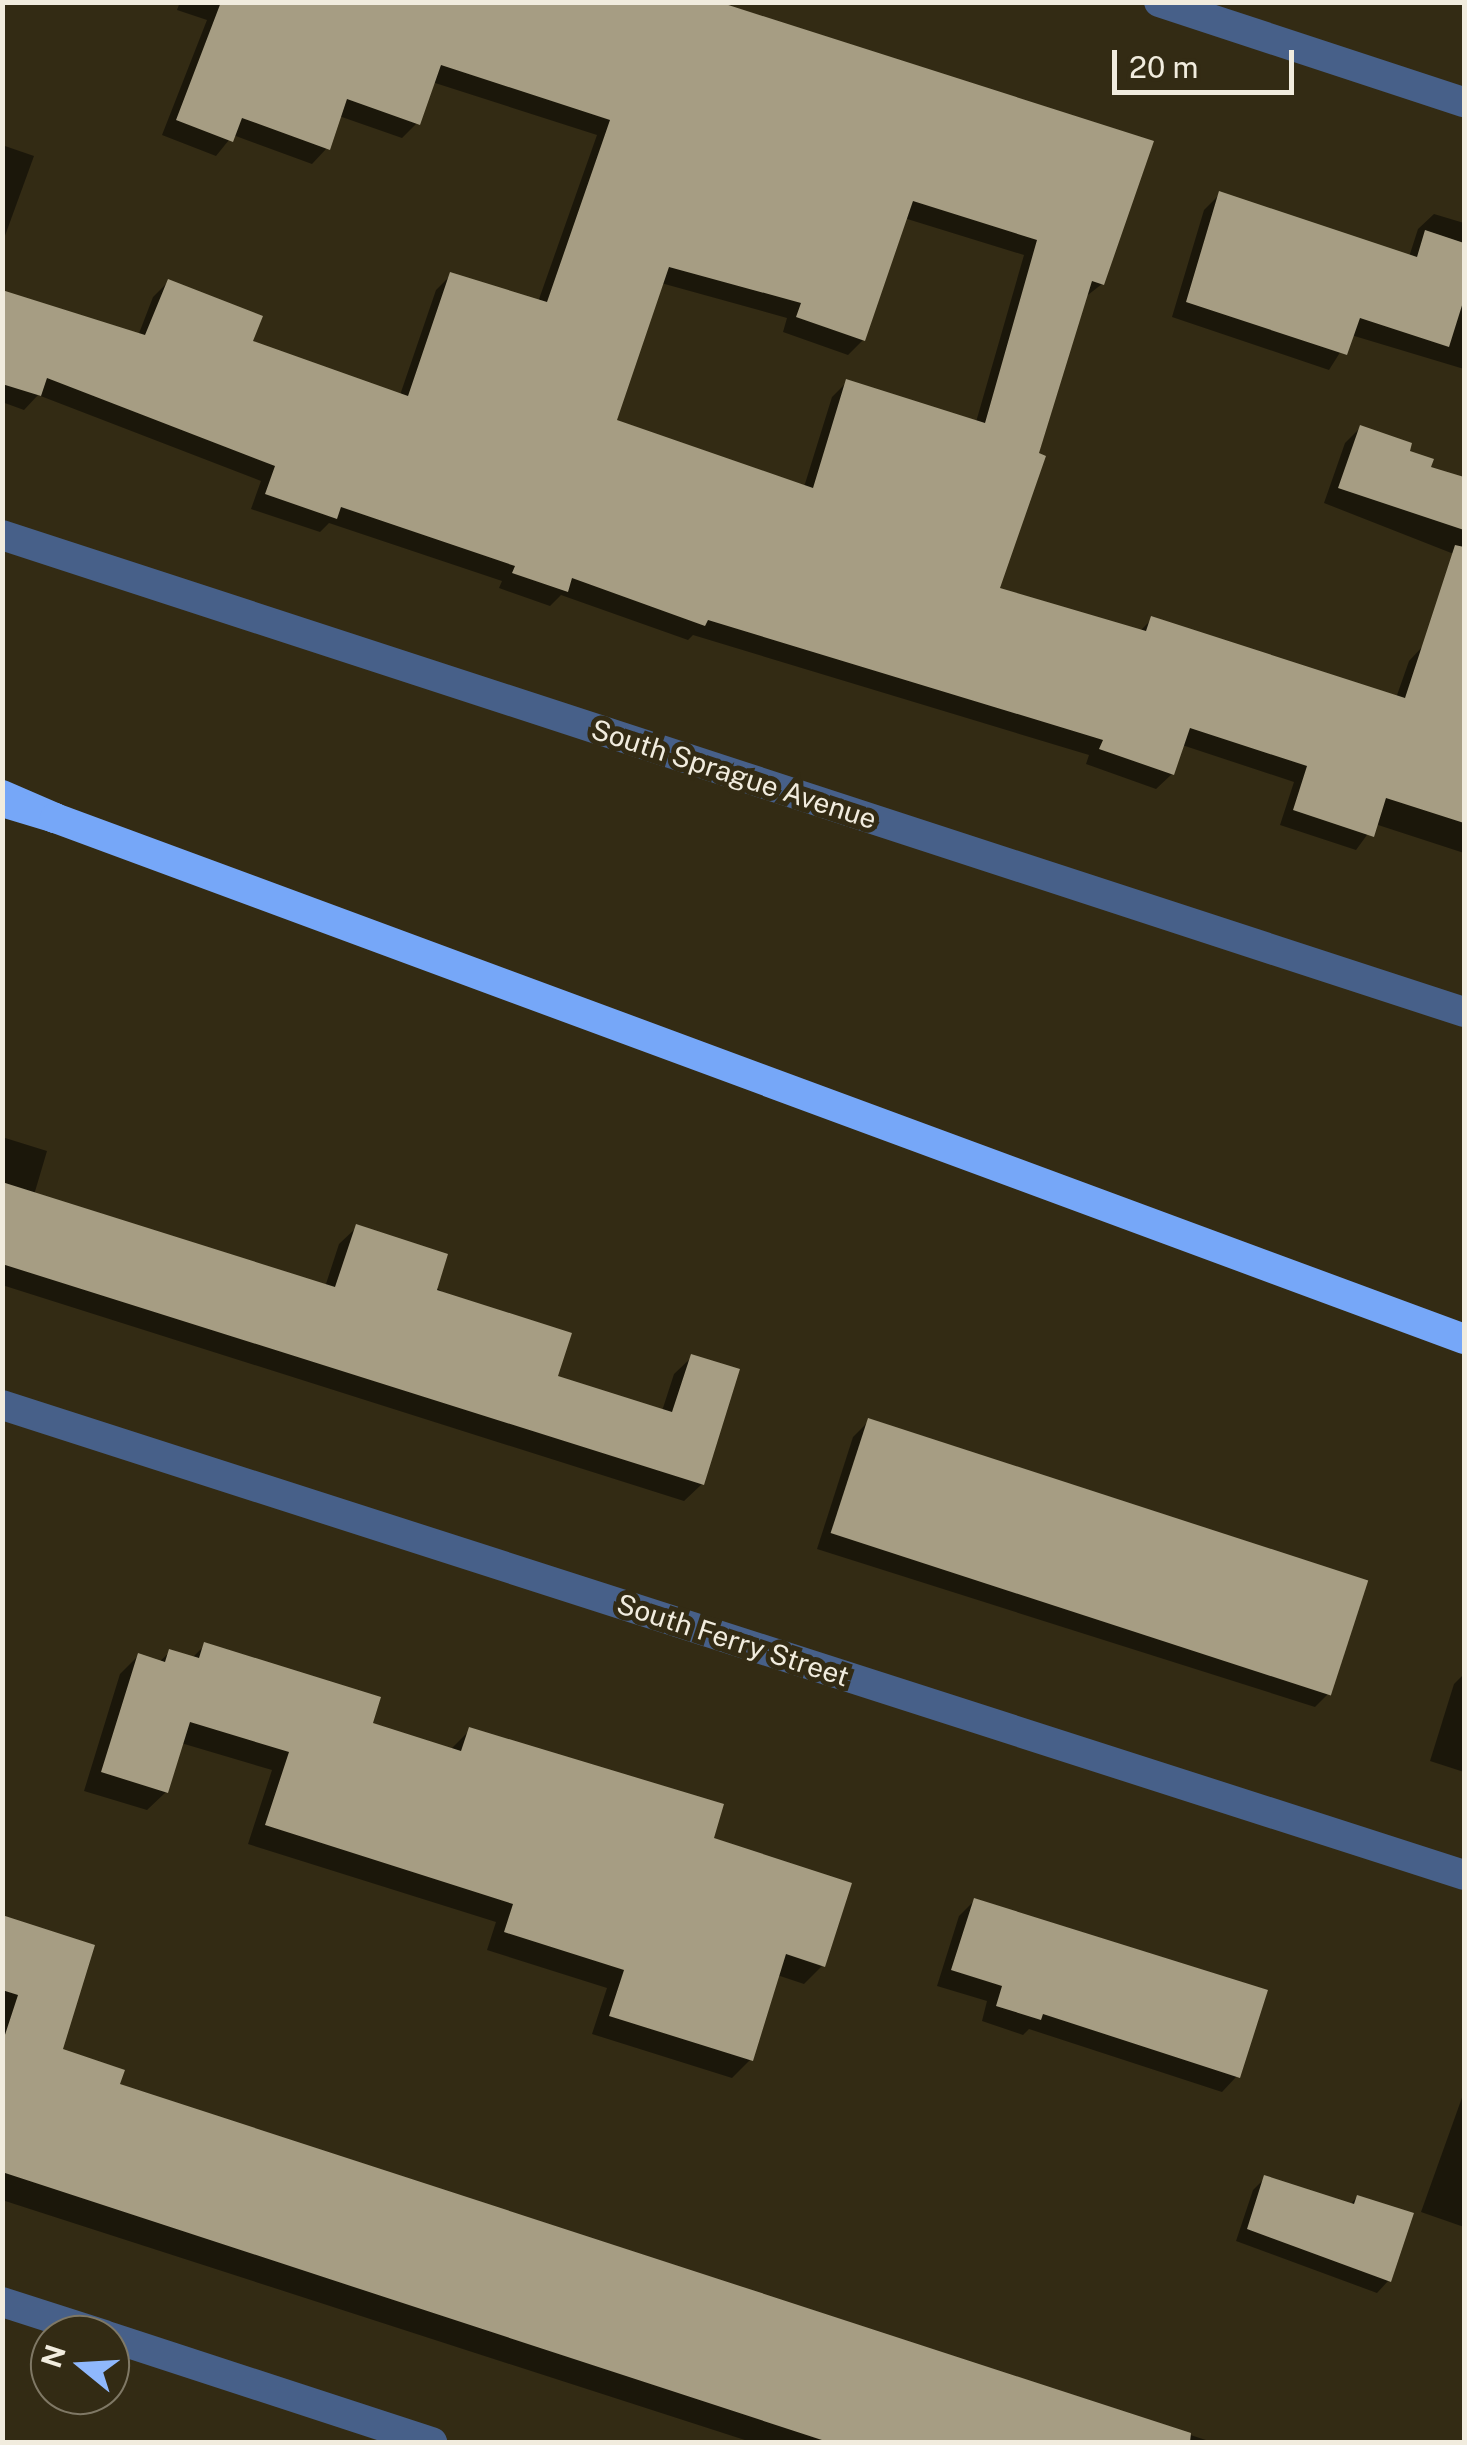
<!DOCTYPE html>
<html>
<head>
<meta charset="utf-8">
<style>
  body { margin:0 }
  #map { position:relative; width:1467px; height:2445px; overflow:hidden; background:#332b14; font-family:"Public Sans",sans-serif }
  div>[style] { position:absolute }
  [style*='--x'] { left:calc(var(--x)*1px); top:calc(var(--y)*1px); width:calc(var(--w)*1px); rotate:calc(var(--a)*1deg) }
  .shadow>* { inset:0; background:#0007 }
  .building>* { inset:0; background:#a69d83; transform-origin:0 0 }
  .minor>* { height:30px; margin:-15px; padding:0 15px; transform-origin:15px; border-radius:15px; background:#476089 }
  .highway>* { height:30px; margin:-15px; padding:0 15px; transform-origin:15px; border-radius:15px; background:#76a7f8 }
  span { translate:-50% -50%; white-space:nowrap; text-align:center; line-height:1.15; -webkit-text-stroke:10px #332b14; paint-order:stroke }
  .street-label { font-size:28px; color:#f1ecde }
  .frame { position:absolute; inset:0; border:5px solid #f1ecde; pointer-events:none }
  .north { position:absolute; left:30px; top:2315px; width:100px; height:100px; box-sizing:border-box; background:#332b14; border:2px solid #7f7865; border-radius:50%; rotate:288deg; font-size:28px; font-weight:700; line-height:40px; text-align:center; color:#f1ecde }
  .north::after { content:''; display:block; margin:auto; width:35px; height:45px; background:#8fb8fd; clip-path:polygon(50% 0,100% 100%,50% 72%,0 100%) }
  .scale { position:absolute; left:1112px; top:50px; width:182px; height:45px; box-sizing:border-box; border:5px solid #f1ecde; border-top:0; padding-left:12px; font-size:30px; line-height:35px; white-space:nowrap; color:#f1ecde; -webkit-text-stroke:8px #332b14; paint-order:stroke }
</style>
</head>
<body>
<div id="map">
  <div class="shadow">
    <div style="clip-path:polygon(evenodd,180px 2px,720px 2px,1102px 284px,1084px 298px,997px 590px,1139px 632px,1152px 619px,1396px 698px,1409px 661px,1424px 645px,1464px 659px,1464px 853px,1375px 824px,1356px 850px,1280px 825px,1294px 782px,1182px 745px,1172px 774px,1156px 789px,1086px 764px,1089px 755px,693px 635px,688px 640px,561px 595px,550px 606px,499px 588px,502px 581px,329px 523px,320px 532px,251px 509px,261px 481px,38px 395px,24px 410px,2px 402px,2px 293px,138px 336px,153px 297px,168px 282px,250px 343px,400px 395px,436px 290px,451px 275px,538px 302px,597px 135px,432px 82px,417px 123px,402px 138px,339px 116px,327px 148px,312px 164px,233px 135px,216px 156px,162px 135px,207px 20px,177px 10px,180px 2px,904px 218px,1024px 255px,976px 422px,847px 382px,832px 397px,804px 487px,614px 422px,661px 283px,787px 318px,783px 332px,848px 355px,863px 340px,904px 218px)"></div>
    <div style="clip-path:polygon(2px 145px,34px 156px,2px 244px)"></div>
    <div style="clip-path:polygon(1220px 194px,1409px 257px,1418px 229px,1434px 214px,1464px 223px,1464px 369px,1351px 335px,1329px 370px,1172px 317px,1204px 210px)"></div>
    <div style="clip-path:polygon(1361px 427px,1428px 469px,1464px 480px,1464px 558px,1324px 503px,1345px 443px)"></div>
    <div style="clip-path:polygon(2px 1137px,47px 1151px,34px 1195px,325px 1287px,339px 1244px,357px 1227px,555px 1378px,662px 1411px,674px 1374px,692px 1357px,702px 1484px,684px 1501px,2px 1285px)"></div>
    <div style="clip-path:polygon(869px 1421px,1331px 1691px,1315px 1707px,817px 1549px,853px 1437px)"></div>
    <div style="clip-path:polygon(205px 1645px,369px 1725px,450px 1750px,470px 1730px,710px 1840px,823px 1965px,804px 1984px,777px 1975px,750px 2060px,732px 2078px,592px 2034px,607px 1988px,487px 1950px,496px 1922px,248px 1844px,272px 1770px,181px 1743px,166px 1792px,147px 1810px,84px 1791px,120px 1674px,138px 1656px,159px 1662px,170px 1652px,191px 1659px)"></div>
    <div style="clip-path:polygon(1464px 1674px,1464px 1772px,1430px 1761px,1454px 1684px)"></div>
    <div style="clip-path:polygon(974px 1901px,1237px 2076px,1222px 2092px,1029px 2029px,1023px 2035px,982px 2021px,987px 2001px,937px 1986px,959px 1916px)"></div>
    <div style="clip-path:polygon(2px 1917px,60px 2051px,117px 2086px,1212px 2442px,751px 2442px,2px 2200px)"></div>
    <div style="clip-path:polygon(1464px 2092px,1464px 2227px,1421px 2212px)"></div>
    <div style="clip-path:polygon(1265px 2178px,1350px 2205px,1357px 2197px,1389px 2280px,1377px 2293px,1236px 2241px,1253px 2190px)"></div>
  </div>
  <div class="building">
    <div style="clip-path:polygon(evenodd,221px 2px,719px 2px,1154px 141px,1104px 285px,1092px 281px,1039px 453px,1046px 456px,1000px 588px,1146px 631px,1151px 616px,1405px 698px,1455px 545px,1464px 547px,1464px 823px,1386px 798px,1374px 837px,1293px 810px,1307px 766px,1190px 728px,1174px 775px,1099px 749px,1103px 740px,708px 620px,705px 626px,572px 578px,568px 592px,512px 573px,515px 566px,341px 507px,337px 519px,265px 494px,275px 466px,47px 378px,41px 396px,2px 384px,2px 290px,145px 335px,168px 279px,263px 316px,253px 341px,408px 396px,450px 272px,547px 302px,610px 120px,441px 65px,420px 125px,347px 99px,330px 150px,242px 118px,233px 142px,176px 120px,221px 2px,913px 201px,1037px 240px,985px 423px,846px 379px,813px 488px,617px 420px,669px 267px,801px 303px,796px 317px,865px 341px,913px 201px)"></div>
    <div style="clip-path:polygon(1219px 191px,1417px 257px,1425px 230px,1464px 243px,1464px 299px,1449px 347px,1360px 318px,1347px 355px,1186px 302px)"></div>
    <div style="clip-path:polygon(1360px 425px,1412px 443px,1410px 451px,1434px 459px,1431px 467px,1464px 477px,1464px 530px,1338px 488px)"></div>
    <div style="clip-path:polygon(2px 1182px,335px 1287px,356px 1224px,448px 1254px,437px 1290px,572px 1333px,558px 1376px,672px 1412px,691px 1354px,740px 1369px,704px 1485px,2px 1264px)"></div>
    <div style="left:868px;top:1418px;width:526px;height:121px;rotate:18deg"></div>
    <div style="clip-path:polygon(204px 1642px,381px 1697px,373px 1723px,461px 1751px,469px 1727px,724px 1804px,714px 1838px,852px 1883px,825px 1967px,786px 1954px,753px 2061px,609px 2016px,624px 1970px,504px 1932px,513px 1904px,265px 1825px,289px 1752px,190px 1722px,168px 1793px,101px 1772px,138px 1653px,165px 1662px,169px 1649px,199px 1658px)"></div>
    <div style="clip-path:polygon(974px 1898px,1268px 1990px,1240px 2078px,1043px 2014px,1041px 2020px,996px 2006px,1002px 1986px,951px 1970px)"></div>
    <div style="clip-path:polygon(2px 1915px,95px 1945px,63px 2049px,125px 2070px,120px 2084px,1191px 2433px,1190px 2442px,828px 2442px,2px 2172px,2px 2044px,18px 1995px,2px 1990px)"></div>
    <div style="clip-path:polygon(1264px 2175px,1354px 2204px,1357px 2195px,1414px 2213px,1391px 2282px,1247px 2229px)"></div>
  </div>
  <div class="minor">
    <div style="--x:1159;--y:2;--w:321;--a:18.2"></div>
    <div style="--x:2;--y:535;--w:1538;--a:18.07"></div>
    <div style="--x:2;--y:1405;--w:1536;--a:17.82"></div>
    <div style="--x:2;--y:2302;--w:108;--a:17.8"></div>
    <div style="--x:110;--y:2337;--w:339;--a:18.1"></div>
  </div>
  <div class="highway">
    <div style="--x:2;--y:795;--w:58;--a:23.5"></div>
    <div style="--x:55;--y:818;--w:55;--a:-163.2"></div>
    <div style="--x:55;--y:818;--w:1502;--a:20.29"></div>
  </div>
  <div class="street-label">
    <span style="left:734px;top:774px;rotate:18deg">South Sprague Avenue</span>
    <span style="left:733px;top:1640px;rotate:18deg">South Ferry Street</span>
  </div>
  <div class="frame"></div>
  <div class="north">N</div>
  <div class="scale">20 m</div>
</div>
</body>
</html>
